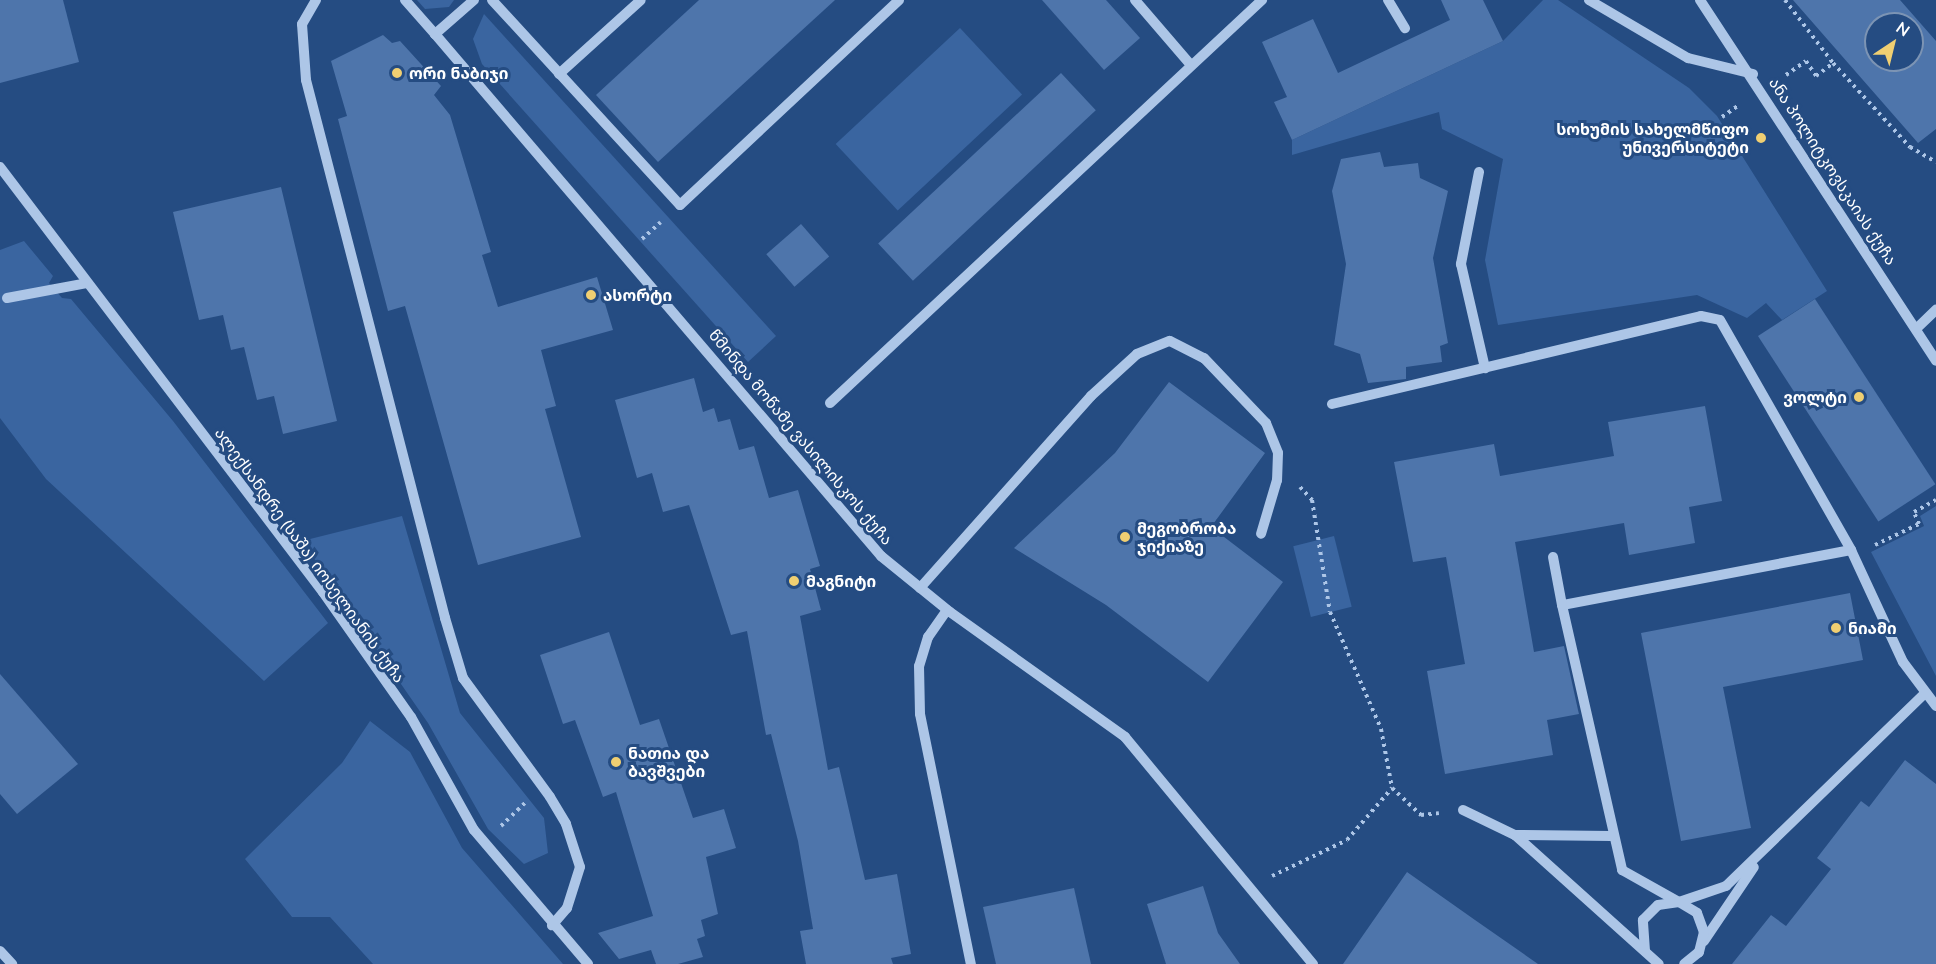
<!DOCTYPE html>
<html>
<head>
<meta charset="utf-8">
<style>
  body { margin:0 }
  #map { position:relative; width:1936px; height:964px; overflow:hidden; background:#254c82; font-family:Mulish,"Noto Sans Georgian",sans-serif }
  div>[style] { position:absolute }
  [style*='--x'] { left:calc(var(--x)*1px); top:calc(var(--y)*1px); width:calc(var(--w)*1px); rotate:calc(var(--a)*1deg) }
  .green>* { inset:0; background:#3a65a0; transform-origin:0 0 }
  .building>* { inset:0; background:#4e75ab; transform-origin:0 0 }
  .path>* { height:4px; margin-top:-2px; transform-origin:0; background:repeating-linear-gradient(90deg,#adc6e7 0 3px,transparent 0 7.5px) }
  .minor>* { height:10px; margin:-5px; padding:0 5px; transform-origin:5px; border-radius:5px; background:#adc6e7 }
  .dots>* { width:16px; height:16px; translate:-50% -50%; box-sizing:border-box; border:3px solid #254c82; border-radius:50% }
  span { translate:-50% -50%; white-space:nowrap; text-align:center; line-height:1.15; -webkit-text-stroke:6px #254c82; paint-order:stroke }
  .poi-label { font-size:16px; color:#fff; font-weight:700 }
  .left { translate:0 -50%; text-align:left }
  .right { translate:-100% -50%; text-align:right }
  .street-label { font-size:16px; color:#fff }
  .north { position:absolute; left:1864px; top:12px; width:60px; height:60px; box-sizing:border-box; background:#254c82; border:2px solid #7c94b4; border-radius:50%; rotate:35deg; font-size:16px; font-weight:700; line-height:24px; text-align:center; color:#fff }
  .north::after { content:''; display:block; margin:auto; width:21px; height:27px; background:#f0cf72; clip-path:polygon(50% 0,100% 100%,50% 72%,0 100%) }
</style>
</head>
<body>
<div id="map">
  <div class="green">
    <div style="clip-path:polygon(417px 0,454px 0,449px 7px,425px 9px)"></div>
    <div style="clip-path:polygon(1543px 0,1558px 0,1689px 88px,1717px 116px,1827px 291px,1782px 320px,1766px 303px,1747px 318px,1697px 295px,1498px 325px,1485px 260px,1503px 159px,1442px 129px,1439px 112px,1292px 155px,1292px 140px,1503px 41px)"></div>
    <div style="clip-path:polygon(484px 14px,776px 336px,748px 362px,482px 64px,473px 39px)"></div>
    <div style="left:960px;top:28px;width:91px;height:170px;rotate:47deg"></div>
    <div style="clip-path:polygon(24px 241px,53px 276px,49px 283px,62px 298px,71px 299px,173px 421px,328px 623px,264px 681px,46px 479px,0 418px,0 250px)"></div>
    <div style="clip-path:polygon(1936px 506px,1936px 676px,1871px 552px,1924px 526px,1920px 516px)"></div>
    <div style="clip-path:polygon(402px 516px,460px 713px,544px 818px,548px 853px,524px 864px,488px 829px,428px 723px,302px 541px)"></div>
    <div style="left:1334px;top:536px;width:73px;height:42px;rotate:76deg"></div>
    <div style="clip-path:polygon(370px 721px,410px 752px,462px 848px,563px 964px,373px 964px,330px 917px,292px 917px,245px 859px,342px 763px)"></div>
  </div>
  <div class="building">
    <div style="clip-path:polygon(0 0,63px 0,79px 62px,0 83px)"></div>
    <div style="clip-path:polygon(699px 0,835px 0,658px 162px,596px 95px)"></div>
    <div style="clip-path:polygon(1042px 0,1106px 0,1140px 38px,1104px 70px)"></div>
    <div style="clip-path:polygon(1441px 0,1483px 0,1503px 41px,1292px 140px,1274px 102px,1287px 97px,1262px 42px,1313px 19px,1338px 73px,1450px 20px)"></div>
    <div style="clip-path:polygon(evenodd,1793px 0,1900px 0,1936px 41px,1936px 129px,1918px 143px,1793px 0,1876px 24px,1912px 24px,1912px 60px,1876px 60px,1876px 24px)"></div>
    <div style="clip-path:polygon(383px 35px,392px 43px,400px 41px,441px 86px,434px 95px,450px 115px,491px 252px,482px 255px,498px 307px,597px 277px,613px 330px,541px 350px,556px 406px,545px 409px,581px 537px,478px 565px,405px 306px,388px 311px,338px 119px,347px 116px,331px 61px)"></div>
    <div style="left:1061px;top:73px;width:51px;height:250px;rotate:47deg"></div>
    <div style="clip-path:polygon(1380px 152px,1384px 167px,1418px 163px,1420px 178px,1448px 191px,1433px 258px,1448px 343px,1440px 346px,1442px 362px,1406px 367px,1406px 379px,1368px 383px,1360px 354px,1334px 345px,1346px 264px,1332px 191px,1341px 159px)"></div>
    <div style="clip-path:polygon(281px 187px,337px 421px,283px 434px,274px 396px,257px 400px,244px 347px,231px 350px,223px 315px,199px 320px,173px 212px)"></div>
    <div style="left:801px;top:224px;width:43px;height:46px;rotate:49deg"></div>
    <div style="left:1815px;top:299px;width:221px;height:68px;rotate:57deg"></div>
    <div style="clip-path:polygon(694px 378px,703px 412px,714px 408px,718px 422px,730px 419px,739px 450px,754px 446px,769px 498px,798px 490px,820px 566px,810px 569px,821px 610px,800px 616px,828px 770px,839px 767px,865px 880px,897px 874px,911px 954px,891px 958px,893px 964px,806px 964px,800px 931px,813px 929px,798px 841px,771px 734px,766px 735px,747px 631px,731px 635px,689px 505px,663px 512px,652px 473px,637px 478px,615px 400px)"></div>
    <div style="clip-path:polygon(1169px 382px,1265px 453px,1211px 527px,1283px 582px,1208px 682px,1106px 605px,1014px 548px,1115px 453px)"></div>
    <div style="clip-path:polygon(1705px 406px,1722px 501px,1689px 507px,1695px 543px,1629px 555px,1624px 523px,1515px 542px,1534px 652px,1564px 646px,1578px 710px,1579px 714px,1547px 720px,1553px 755px,1445px 774px,1427px 671px,1465px 664px,1446px 557px,1413px 562px,1394px 462px,1494px 444px,1500px 476px,1614px 456px,1608px 422px)"></div>
    <div style="clip-path:polygon(1850px 593px,1863px 660px,1723px 687px,1751px 828px,1681px 841px,1641px 633px)"></div>
    <div style="clip-path:polygon(609px 632px,640px 725px,659px 719px,693px 818px,724px 809px,736px 848px,706px 857px,718px 914px,701px 920px,705px 936px,697px 939px,703px 957px,678px 964px,656px 964px,651px 950px,619px 959px,598px 933px,653px 916px,616px 792px,603px 797px,575px 720px,563px 724px,540px 655px)"></div>
    <div style="clip-path:polygon(0 674px,78px 764px,17px 814px,0 794px)"></div>
    <div style="clip-path:polygon(1905px 760px,1936px 784px,1936px 964px,1732px 964px,1771px 915px,1786px 926px,1831px 869px,1817px 858px,1861px 801px,1869px 807px)"></div>
    <div style="clip-path:polygon(1407px 872px,1475px 920px,1538px 964px,1343px 964px)"></div>
    <div style="clip-path:polygon(1203px 886px,1218px 933px,1240px 964px,1166px 964px,1147px 904px)"></div>
    <div style="clip-path:polygon(1074px 888px,1091px 964px,996px 964px,983px 907px)"></div>
  </div>
  <div class="path">
    <div style="--x:1785;--y:0;--w:79;--a:52.7"></div>
    <div style="--x:1833;--y:63;--w:114;--a:47.5"></div>
    <div style="--x:1910;--y:147;--w:30;--a:30"></div>
    <div style="--x:1786;--y:75;--w:24;--a:-35"></div>
    <div style="--x:1806;--y:61;--w:18;--a:56"></div>
    <div style="--x:1816;--y:76;--w:21;--a:-37"></div>
    <div style="--x:1722;--y:117;--w:21;--a:-35"></div>
    <div style="--x:642;--y:239;--w:25;--a:-42"></div>
    <div style="--x:1300;--y:487;--w:18;--a:47"></div>
    <div style="--x:1312;--y:500;--w:113;--a:80.9"></div>
    <div style="--x:1330;--y:612;--w:128;--a:66.4"></div>
    <div style="--x:1381;--y:729;--w:60;--a:79.4"></div>
    <div style="--x:1392;--y:788;--w:40;--a:43"></div>
    <div style="--x:1421;--y:815;--w:18;--a:-6"></div>
    <div style="--x:1875;--y:545;--w:49;--a:-25.5"></div>
    <div style="--x:1919;--y:524;--w:13;--a:-113"></div>
    <div style="--x:1914;--y:512;--w:25;--a:-29"></div>
    <div style="--x:501;--y:826;--w:33;--a:-44"></div>
    <div style="--x:1272;--y:876;--w:83;--a:-25.6"></div>
    <div style="--x:1347;--y:840;--w:69;--a:-49.1"></div>
  </div>
  <div class="minor">
    <div style="--x:316;--y:0;--w:28;--a:120"></div>
    <div style="--x:302;--y:24;--w:56;--a:85.9"></div>
    <div style="--x:306;--y:80;--w:556;--a:75.51"></div>
    <div style="--x:445;--y:618;--w:63;--a:73.3"></div>
    <div style="--x:463;--y:678;--w:147;--a:53.8"></div>
    <div style="--x:550;--y:797;--w:31;--a:59"></div>
    <div style="--x:566;--y:824;--w:45;--a:72"></div>
    <div style="--x:580;--y:867;--w:43;--a:107.6"></div>
    <div style="--x:567;--y:908;--w:23;--a:131"></div>
    <div style="--x:405;--y:0;--w:45;--a:48.6"></div>
    <div style="--x:474;--y:0;--w:52;--a:138.9"></div>
    <div style="--x:435;--y:34;--w:687;--a:49.49"></div>
    <div style="--x:881;--y:556;--w:89;--a:39.1"></div>
    <div style="--x:950;--y:612;--w:215;--a:35.5"></div>
    <div style="--x:1125;--y:737;--w:295;--a:50.4"></div>
    <div style="--x:492;--y:0;--w:278;--a:47.5"></div>
    <div style="--x:680;--y:205;--w:300;--a:-43.1"></div>
    <div style="--x:1135;--y:0;--w:84;--a:49.3"></div>
    <div style="--x:1388;--y:0;--w:33;--a:59"></div>
    <div style="--x:1589;--y:0;--w:115;--a:30.4"></div>
    <div style="--x:1688;--y:58;--w:67;--a:13.8"></div>
    <div style="--x:1700;--y:0;--w:431;--a:56.8"></div>
    <div style="--x:559;--y:74;--w:110;--a:-42.1"></div>
    <div style="--x:0;--y:167;--w:534;--a:52.77"></div>
    <div style="--x:323;--y:592;--w:153;--a:54.9"></div>
    <div style="--x:411;--y:717;--w:129;--a:60.9"></div>
    <div style="--x:474;--y:830;--w:176;--a:49.6"></div>
    <div style="--x:1479;--y:172;--w:94;--a:101.1"></div>
    <div style="--x:1461;--y:264;--w:107;--a:77"></div>
    <div style="--x:7;--y:298;--w:81;--a:-10.6"></div>
    <div style="--x:1916;--y:329;--w:28;--a:-44"></div>
    <div style="--x:830;--y:403;--w:591;--a:-43.01"></div>
    <div style="--x:1332;--y:404;--w:379;--a:-13.4"></div>
    <div style="--x:1701;--y:316;--w:19;--a:12"></div>
    <div style="--x:1720;--y:320;--w:265;--a:60.3"></div>
    <div style="--x:1851;--y:550;--w:123;--a:65.1"></div>
    <div style="--x:1903;--y:662;--w:55;--a:53.1"></div>
    <div style="--x:1851;--y:550;--w:294;--a:169.2"></div>
    <div style="--x:1562;--y:605;--w:272;--a:77.2"></div>
    <div style="--x:1622;--y:870;--w:65;--a:29.3"></div>
    <div style="--x:1679;--y:902;--w:50;--a:-18.8"></div>
    <div style="--x:1726;--y:886;--w:277;--a:-44.1"></div>
    <div style="--x:1553;--y:557;--w:49;--a:79.4"></div>
    <div style="--x:920;--y:588;--w:257;--a:-48.3"></div>
    <div style="--x:1091;--y:396;--w:62;--a:-42.4"></div>
    <div style="--x:1137;--y:354;--w:35;--a:-22"></div>
    <div style="--x:1170;--y:341;--w:38;--a:27"></div>
    <div style="--x:1204;--y:358;--w:90;--a:46.4"></div>
    <div style="--x:1266;--y:423;--w:32;--a:68"></div>
    <div style="--x:1278;--y:453;--w:27;--a:92"></div>
    <div style="--x:1277;--y:480;--w:56;--a:106.5"></div>
    <div style="--x:947;--y:610;--w:33;--a:125"></div>
    <div style="--x:928;--y:637;--w:30;--a:107"></div>
    <div style="--x:919;--y:666;--w:48;--a:88.8"></div>
    <div style="--x:920;--y:714;--w:255;--a:78.5"></div>
    <div style="--x:1463;--y:810;--w:58;--a:25.7"></div>
    <div style="--x:1515;--y:835;--w:96;--a:0.6"></div>
    <div style="--x:1515;--y:835;--w:193;--a:41.9"></div>
    <div style="--x:1704;--y:941;--w:89;--a:-56"></div>
    <div style="--x:0;--y:951;--w:18;--a:47"></div>
    <div style="--x:1645;--y:951;--w:31;--a:-94"></div>
    <div style="--x:1643;--y:920;--w:21;--a:-45"></div>
    <div style="--x:1658;--y:905;--w:21;--a:-8"></div>
    <div style="--x:1679;--y:902;--w:21;--a:31"></div>
    <div style="--x:1697;--y:913;--w:20;--a:70"></div>
    <div style="--x:1704;--y:932;--w:21;--a:104"></div>
    <div style="--x:1699;--y:952;--w:19;--a:141"></div>
  </div>
  <div class="dots">
    <div style="left:397px;top:73px;background:#f0cf72"></div>
    <div style="left:1761px;top:138px;background:#f0cf72"></div>
    <div style="left:591px;top:295px;background:#f0cf72"></div>
    <div style="left:1859px;top:397px;background:#f0cf72"></div>
    <div style="left:1125px;top:537px;background:#f0cf72"></div>
    <div style="left:794px;top:581px;background:#f0cf72"></div>
    <div style="left:1836px;top:628px;background:#f0cf72"></div>
    <div style="left:616px;top:762px;background:#f0cf72"></div>
  </div>
  <div class="poi-label">
    <span class="left" style="left:409px;top:73px">ორი ნაბიჯი</span>
    <span class="right" style="left:1749px;top:138px">სოხუმის სახელმწიფო<br>უნივერსიტეტი</span>
    <span class="left" style="left:603px;top:295px">ასორტი</span>
    <span class="right" style="left:1847px;top:397px">ვოლტი</span>
    <span class="left" style="left:1137px;top:537px">მეგობრობა<br>ჯიქიაზე</span>
    <span class="left" style="left:806px;top:581px">მაგნიტი</span>
    <span class="left" style="left:1848px;top:628px">ნიამი</span>
    <span class="left" style="left:628px;top:762px">ნათია და<br>ბავშვები</span>
  </div>
  <div class="street-label">
    <span style="left:1833px;top:171px;rotate:57deg">ანა პოლიტკოვსკაიას ქუჩა</span>
    <span style="left:801px;top:437px;rotate:50deg">წმინდა მოწამე ვასილისკოს ქუჩა</span>
    <span style="left:310px;top:555px;rotate:54deg">ალექსანდრე (საშა) იოსელიანის ქუჩა</span>
  </div>
  <div class="north">N</div>
</div>
</body>
</html>
